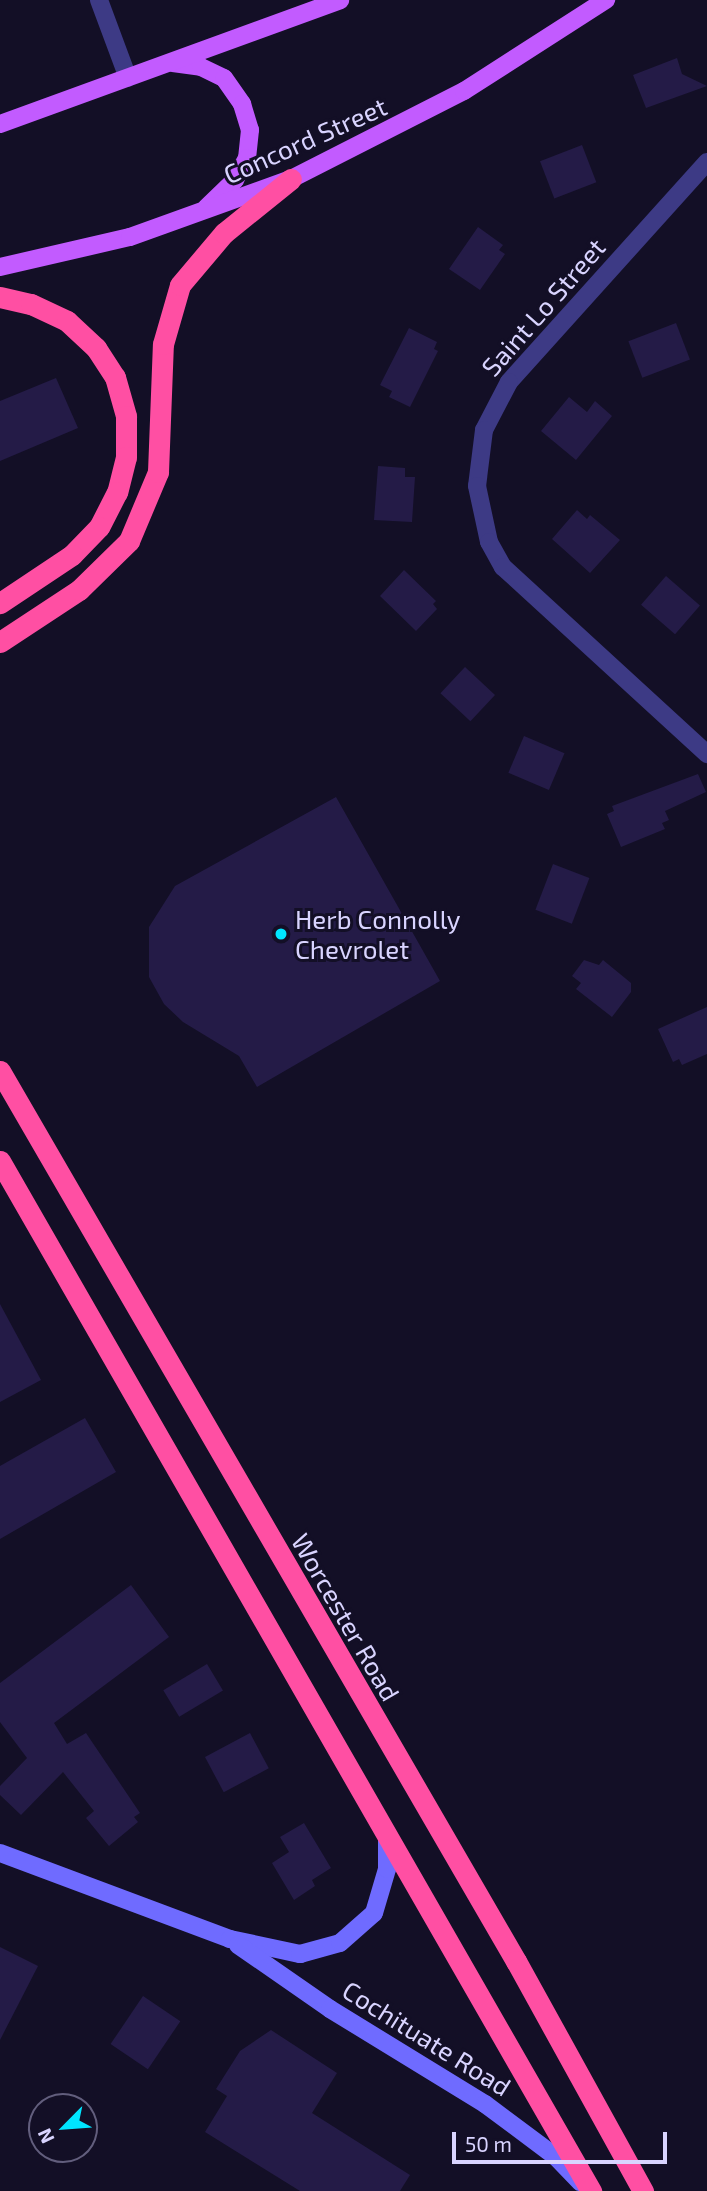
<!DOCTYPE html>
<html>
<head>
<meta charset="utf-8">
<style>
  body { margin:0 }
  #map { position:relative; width:707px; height:2191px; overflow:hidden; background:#130f26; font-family:"Exo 2",sans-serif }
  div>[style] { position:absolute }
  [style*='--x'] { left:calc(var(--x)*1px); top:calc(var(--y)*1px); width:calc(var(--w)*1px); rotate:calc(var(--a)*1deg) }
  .building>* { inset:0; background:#241b47; transform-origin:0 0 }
  .street>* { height:18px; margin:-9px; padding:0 9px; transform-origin:9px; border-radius:9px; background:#3d3a85 }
  .secondary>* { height:18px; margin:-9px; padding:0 9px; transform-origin:9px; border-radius:9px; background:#6f6bff }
  .primary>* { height:18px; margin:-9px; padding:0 9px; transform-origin:9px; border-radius:9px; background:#c25bff }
  .highway>* { height:21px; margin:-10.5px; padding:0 10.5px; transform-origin:10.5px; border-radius:10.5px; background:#ff4fa3 }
  .dots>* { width:19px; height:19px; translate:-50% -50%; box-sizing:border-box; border:4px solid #130f26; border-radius:50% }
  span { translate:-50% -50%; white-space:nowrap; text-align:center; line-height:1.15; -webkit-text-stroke:6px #130f26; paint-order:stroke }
  .street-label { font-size:26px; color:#d9d4ff }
  .poi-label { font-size:26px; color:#d9d4ff }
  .left { translate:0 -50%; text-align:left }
  .north { position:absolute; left:28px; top:2093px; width:70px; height:70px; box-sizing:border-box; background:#130f26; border:2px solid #625e7d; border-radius:50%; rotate:245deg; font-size:19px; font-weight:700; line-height:28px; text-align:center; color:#d9d4ff }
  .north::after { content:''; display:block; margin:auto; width:24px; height:32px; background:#00e5ff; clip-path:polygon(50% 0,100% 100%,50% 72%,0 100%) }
  .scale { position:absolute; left:452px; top:2132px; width:215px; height:32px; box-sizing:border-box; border:4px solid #d9d4ff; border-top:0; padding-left:9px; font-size:21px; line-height:24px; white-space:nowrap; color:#d9d4ff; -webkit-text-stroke:5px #130f26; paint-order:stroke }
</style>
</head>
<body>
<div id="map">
  <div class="building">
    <div style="clip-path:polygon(677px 58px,682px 74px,707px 86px,646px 108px,633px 75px)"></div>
    <div style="left:582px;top:145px;width:40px;height:45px;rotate:69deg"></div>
    <div style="clip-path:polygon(478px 227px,503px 245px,499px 250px,505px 254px,480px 290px,449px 269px)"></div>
    <div style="left:676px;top:323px;width:39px;height:51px;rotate:69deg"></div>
    <div style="clip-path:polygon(409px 328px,437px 342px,434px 349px,438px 351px,410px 407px,389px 397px,392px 391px,380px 385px)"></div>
    <div style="clip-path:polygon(56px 378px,78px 428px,0 461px,0 401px)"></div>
    <div style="clip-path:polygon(569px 397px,587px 412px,595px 401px,612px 416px,576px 460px,541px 431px)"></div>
    <div style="clip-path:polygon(378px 466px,405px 468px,405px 477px,415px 477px,412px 522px,374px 520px)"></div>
    <div style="clip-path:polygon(577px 510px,587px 519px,590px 515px,620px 540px,590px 573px,552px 539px)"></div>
    <div style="clip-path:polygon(404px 570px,436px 601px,433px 604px,437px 609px,416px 631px,380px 596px)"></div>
    <div style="left:666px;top:576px;width:45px;height:38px;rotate:41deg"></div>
    <div style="left:465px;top:667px;width:41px;height:36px;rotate:43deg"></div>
    <div style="left:524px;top:736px;width:44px;height:40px;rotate:23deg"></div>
    <div style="clip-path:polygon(698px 774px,706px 792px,665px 811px,669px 820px,662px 823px,665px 829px,621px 847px,607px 814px,614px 811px,612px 806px)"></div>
    <div style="clip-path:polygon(336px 797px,440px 981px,257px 1087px,239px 1056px,183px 1022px,164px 1004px,149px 977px,149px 927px,175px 886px)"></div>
    <div style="left:553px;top:864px;width:39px;height:49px;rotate:21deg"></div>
    <div style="clip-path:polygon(584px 960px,599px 965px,603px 960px,631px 983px,631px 992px,612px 1017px,576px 989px,581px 983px,572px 976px)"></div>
    <div style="clip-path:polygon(707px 1007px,707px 1054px,682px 1065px,679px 1059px,673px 1062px,658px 1029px)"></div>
    <div style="clip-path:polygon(0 1304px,41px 1380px,0 1402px)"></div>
    <div style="clip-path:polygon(85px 1418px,116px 1472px,0 1539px,0 1466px)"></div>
    <div style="clip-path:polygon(131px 1585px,169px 1637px,54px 1723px,67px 1744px,86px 1733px,140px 1813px,134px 1817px,138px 1822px,109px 1846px,86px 1818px,94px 1811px,63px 1772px,21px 1815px,0 1795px,0 1786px,27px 1758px,0 1722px,0 1683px)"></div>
    <div style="left:207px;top:1664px;width:31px;height:51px;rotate:59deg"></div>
    <div style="left:250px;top:1733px;width:40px;height:51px;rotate:62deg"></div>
    <div style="clip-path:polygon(304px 1823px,331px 1868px,312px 1880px,315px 1886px,294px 1900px,272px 1863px,289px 1852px,280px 1837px)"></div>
    <div style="clip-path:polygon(0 1947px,38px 1966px,0 2040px)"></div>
    <div style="left:143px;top:1996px;width:45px;height:58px;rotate:34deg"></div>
    <div style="clip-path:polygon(271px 2030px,337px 2073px,312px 2113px,410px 2175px,400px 2191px,300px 2191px,205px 2132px,227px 2096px,216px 2089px,240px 2051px)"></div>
  </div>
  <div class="street">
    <div style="--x:99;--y:0;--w:83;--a:69.6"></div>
    <div style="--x:707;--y:162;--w:296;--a:132"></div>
    <div style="--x:509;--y:382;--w:54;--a:117.5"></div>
    <div style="--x:484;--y:430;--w:56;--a:97.1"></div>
    <div style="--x:477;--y:486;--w:57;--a:77.9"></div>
    <div style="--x:489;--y:542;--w:29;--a:61"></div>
    <div style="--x:503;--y:567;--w:277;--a:42.5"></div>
  </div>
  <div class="secondary">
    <div style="--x:0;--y:1853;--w:246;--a:20.5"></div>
    <div style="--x:230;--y:1939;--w:72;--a:12.1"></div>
    <div style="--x:300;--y:1954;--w:41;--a:-15.4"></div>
    <div style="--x:340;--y:1943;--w:45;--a:-41.4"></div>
    <div style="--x:374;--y:1913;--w:46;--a:-73.5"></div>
    <div style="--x:387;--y:1869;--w:32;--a:-90"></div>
    <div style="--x:238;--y:1945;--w:112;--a:34.8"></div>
    <div style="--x:330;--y:2009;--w:182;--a:31.5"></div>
    <div style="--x:485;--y:2104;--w:89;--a:36.7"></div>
    <div style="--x:556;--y:2157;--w:35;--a:46"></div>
  </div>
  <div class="primary">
    <div style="--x:173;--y:63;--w:28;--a:8"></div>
    <div style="--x:201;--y:67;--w:25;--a:26"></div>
    <div style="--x:224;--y:78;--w:32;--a:55"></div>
    <div style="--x:242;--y:104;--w:27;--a:73"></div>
    <div style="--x:250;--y:130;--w:28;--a:96"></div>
    <div style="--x:247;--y:158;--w:25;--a:119"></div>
    <div style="--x:235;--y:180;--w:40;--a:136"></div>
    <div style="--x:0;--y:124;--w:362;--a:-20"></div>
    <div style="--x:0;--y:267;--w:133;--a:-13"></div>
    <div style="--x:130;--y:237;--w:171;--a:-19.8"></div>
    <div style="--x:291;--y:179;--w:194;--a:-27"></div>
    <div style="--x:464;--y:91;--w:169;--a:-32.7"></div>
  </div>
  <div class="highway">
    <div style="--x:0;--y:297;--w:32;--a:13"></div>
    <div style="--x:31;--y:304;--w:40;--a:25"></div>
    <div style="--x:67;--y:321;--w:40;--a:43"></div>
    <div style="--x:96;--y:348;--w:35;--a:57"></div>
    <div style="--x:115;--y:377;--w:41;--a:74.2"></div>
    <div style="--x:126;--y:416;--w:41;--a:90"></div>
    <div style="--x:126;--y:457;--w:36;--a:104"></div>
    <div style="--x:117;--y:492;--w:39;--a:117"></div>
    <div style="--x:99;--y:527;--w:39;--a:134"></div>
    <div style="--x:72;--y:555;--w:87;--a:146.3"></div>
    <div style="--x:0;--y:642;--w:95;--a:-33.4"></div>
    <div style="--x:79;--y:590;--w:70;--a:-44.4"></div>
    <div style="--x:129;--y:541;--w:75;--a:-67.2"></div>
    <div style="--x:158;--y:472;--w:128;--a:-87.8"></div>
    <div style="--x:163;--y:344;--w:61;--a:-73.9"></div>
    <div style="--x:180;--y:285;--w:68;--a:-49.8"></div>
    <div style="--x:224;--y:233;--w:86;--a:-38.9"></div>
    <div style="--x:0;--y:1071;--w:1029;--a:59.9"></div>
    <div style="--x:516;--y:1961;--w:263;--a:61.1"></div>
    <div style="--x:0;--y:1161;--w:1188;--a:60.15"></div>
  </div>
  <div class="dots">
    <div style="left:281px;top:934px;background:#00e5ff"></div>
  </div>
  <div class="street-label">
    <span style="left:305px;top:140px;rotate:-24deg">Concord Street</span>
    <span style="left:543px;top:307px;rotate:-49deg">Saint Lo Street</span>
    <span style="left:346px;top:1617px;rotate:60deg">Worcester Road</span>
    <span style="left:427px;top:2038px;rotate:32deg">Cochituate Road</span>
  </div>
  <div class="poi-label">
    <span class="left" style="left:295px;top:934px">Herb Connolly<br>Chevrolet</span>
  </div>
  <div class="north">N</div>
  <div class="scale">50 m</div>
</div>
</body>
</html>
